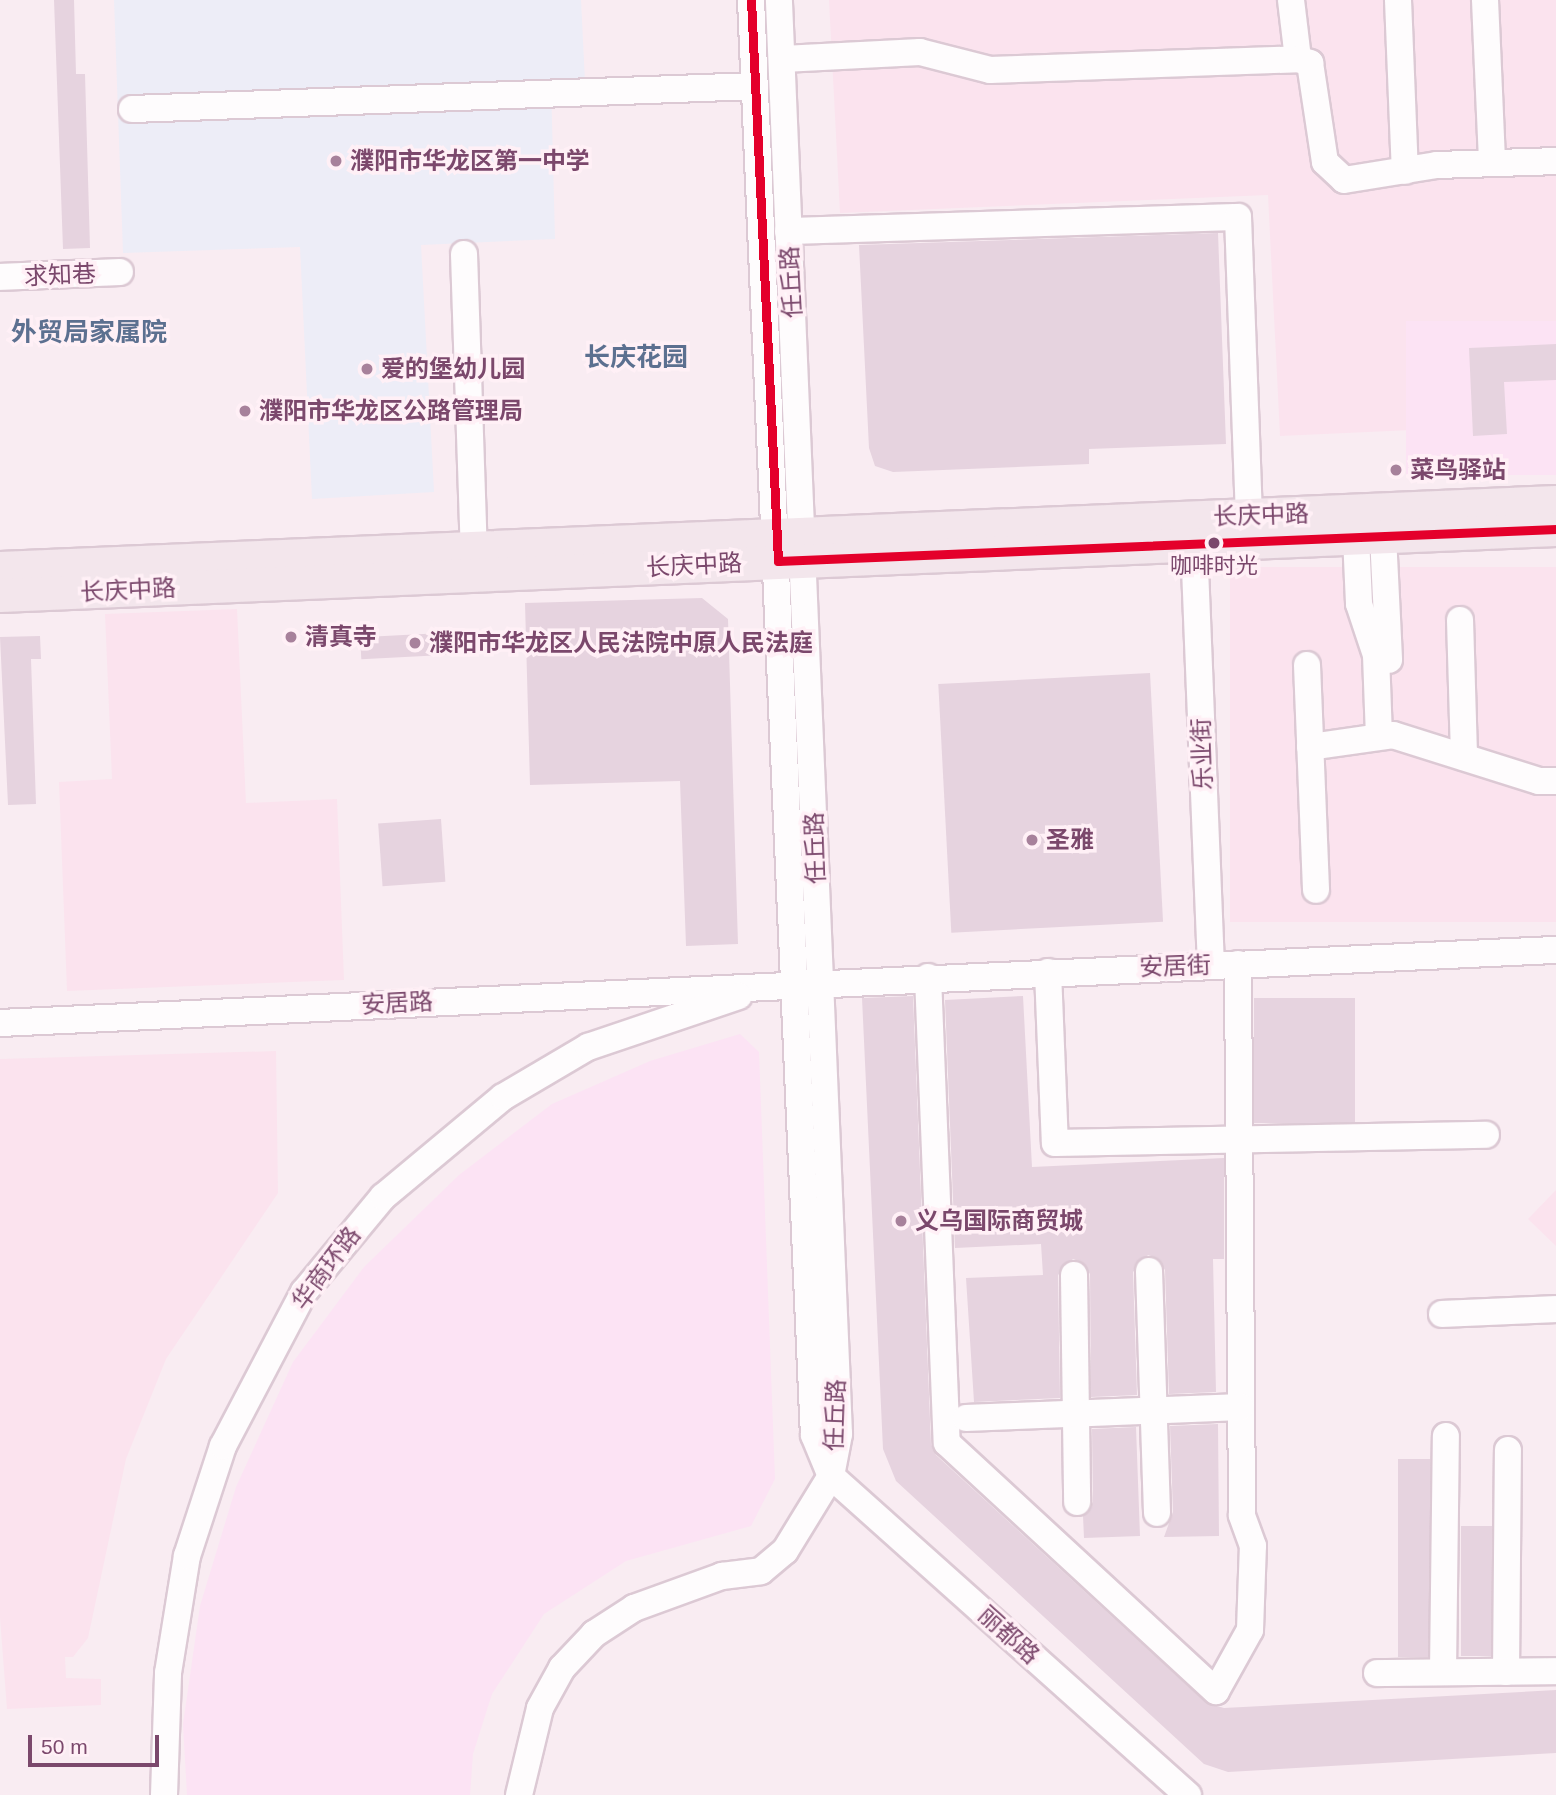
<!DOCTYPE html>
<html>
<head>
<meta charset="utf-8">
<style>
  body { margin:0 }
  #map { position:relative; width:1556px; height:1795px; overflow:hidden; background:#f9ecf2; font-family:Helvetica,"Noto Sans SC",sans-serif }
  div>[style] { position:absolute }
  [style*='--x'] { left:calc(var(--x)*1px); top:calc(var(--y)*1px); width:calc(var(--w)*1px); rotate:calc(var(--a)*1deg) }
  .residential>* { inset:0; background:#fbe3ee; transform-origin:0 0 }
  .commercial>* { inset:0; background:#fce3f4; transform-origin:0 0 }
  .education>* { inset:0; background:#ededf7 }
  .building>* { inset:0; background:#e6d3df; transform-origin:0 0 }
  .roads { filter:drop-shadow(2px 0 #dcc9d4) drop-shadow(-2px 0 #dcc9d4) drop-shadow(0 2px #dcc9d4) drop-shadow(0 -2px #dcc9d4) }
  .minor>* { height:26px; margin:-13px; padding:0 13px; transform-origin:13px; border-radius:13px; background:#fefcfd }
  .major>* { height:33px; margin:-16.5px; padding:0 16.5px; transform-origin:16.5px; border-radius:16.5px; background:#f3e6ec }
  .bus-1>* { height:9px; margin:-4.5px; padding:0 4.5px; transform-origin:4.5px; border-radius:4.5px; background:#e4002b }
  .dots>* { width:19px; height:19px; translate:-50% -50%; box-sizing:border-box; border:4px solid #fff0f6; border-radius:50% }
  span { translate:-50% -50%; white-space:nowrap; text-align:center; line-height:1.15; -webkit-text-stroke:7px #fff0f6; paint-order:stroke }
  .bus-label { font-size:22px; color:#7b486c }
  .poi-label { font-size:24px; color:#7b486c; font-weight:700 }
  .left { translate:0 -50%; text-align:left }
  .street-label { font-size:24px; color:#7b486c }
  .neighbourhood-label { font-size:26px; color:#5c7090; font-weight:700 }
  .scale { position:absolute; left:28px; top:1735px; width:131px; height:32px; box-sizing:border-box; border:4px solid #7b486c; border-top:0; padding-left:9px; font-size:21px; line-height:24px; white-space:nowrap; color:#7b486c; -webkit-text-stroke:5px #fff0f6; paint-order:stroke }
</style>
</head>
<body>
<div id="map">
  <div class="residential">
    <div style="clip-path:polygon(829px 0,1556px 0,1556px 321px,1407px 327px,1412px 430px,1280px 436px,1268px 195px,840px 213px)"></div>
    <div style="left:1556px;top:567px;width:355px;height:326px;rotate:90deg"></div>
    <div style="clip-path:polygon(237px 609px,246px 803px,337px 799px,344px 980px,67px 991px,59px 782px,112px 779px,105px 614px)"></div>
    <div style="clip-path:polygon(276px 1051px,278px 1193px,166px 1359px,126px 1459px,88px 1638px,73px 1657px,65px 1657px,66px 1678px,101px 1679px,101px 1705px,7px 1709px,0 1618px,0 1059px)"></div>
    <div style="clip-path:polygon(1556px 1190px,1556px 1246px,1528px 1219px)"></div>
  </div>
  <div class="commercial">
    <div style="left:1556px;top:321px;width:154px;height:150px;rotate:90deg"></div>
    <div style="clip-path:polygon(740px 1034px,759px 1052px,775px 1479px,751px 1526px,626px 1561px,544px 1614px,492px 1694px,473px 1754px,470px 1795px,187px 1795px,183px 1724px,200px 1606px,236px 1487px,293px 1362px,364px 1267px,459px 1175px,552px 1104px,650px 1061px)"></div>
  </div>
  <div class="education">
    <div style="clip-path:polygon(114px 0,581px 0,585px 82px,551px 83px,555px 239px,421px 245px,434px 492px,312px 499px,300px 247px,123px 253px)"></div>
  </div>
  <div class="building">
    <div style="clip-path:polygon(54px 0,74px 0,76px 74px,85px 74px,90px 248px,63px 249px)"></div>
    <div style="clip-path:polygon(1218px 233px,1226px 444px,1089px 449px,1089px 464px,893px 472px,875px 466px,869px 448px,859px 245px)"></div>
    <div style="clip-path:polygon(1556px 344px,1556px 380px,1504px 382px,1507px 434px,1473px 436px,1469px 348px)"></div>
    <div style="clip-path:polygon(702px 598px,728px 619px,738px 944px,686px 946px,680px 781px,530px 785px,525px 603px)"></div>
    <div style="left:481px;top:631px;width:22px;height:121px;rotate:87deg"></div>
    <div style="clip-path:polygon(40px 636px,41px 659px,31px 659px,36px 804px,8px 805px,0 637px)"></div>
    <div style="left:1150px;top:673px;width:249px;height:212px;rotate:87deg"></div>
    <div style="left:441px;top:819px;width:63px;height:63px;rotate:86deg"></div>
    <div style="clip-path:polygon(913px 996px,931px 1444px,936px 1455px,1206px 1703px,1224px 1708px,1556px 1690px,1556px 1753px,1228px 1772px,1204px 1764px,896px 1481px,883px 1449px,862px 998px)"></div>
    <div style="clip-path:polygon(1023px 996px,1032px 1167px,1224px 1158px,1224px 1259px,1213px 1259px,1216px 1392px,1169px 1394px,1165px 1270px,1157px 1258px,1148px 1255px,1133px 1272px,1137px 1395px,1091px 1397px,1090px 1274px,1082px 1262px,1073px 1259px,1058px 1275px,1060px 1398px,974px 1402px,966px 1278px,1043px 1275px,1041px 1244px,955px 1248px,945px 1000px)"></div>
    <div style="left:1254px;top:998px;width:101px;height:125px"></div>
    <div style="clip-path:polygon(1218px 1424px,1219px 1536px,1164px 1537px,1173px 1512px,1170px 1426px)"></div>
    <div style="clip-path:polygon(1136px 1427px,1140px 1536px,1084px 1538px,1083px 1516px,1093px 1502px,1092px 1429px)"></div>
    <div style="left:1398px;top:1459px;width:32px;height:198px"></div>
    <div style="left:1461px;top:1526px;width:31px;height:130px"></div>
  </div>
  <div class="roads">
    <div class="minor">
      <div style="--x:751;--y:0;--w:1436;--a:87.49"></div>
      <div style="--x:814;--y:1435;--w:44;--a:67.5"></div>
      <div style="--x:831;--y:1476;--w:479;--a:41.8"></div>
      <div style="--x:1291;--y:0;--w:59;--a:83.2"></div>
      <div style="--x:1398;--y:0;--w:171;--a:87.7"></div>
      <div style="--x:1485;--y:0;--w:162;--a:87.5"></div>
      <div style="--x:783;--y:59;--w:137;--a:-2.9"></div>
      <div style="--x:920;--y:52;--w:72;--a:14.4"></div>
      <div style="--x:990;--y:70;--w:308;--a:-2"></div>
      <div style="--x:1298;--y:59;--w:13;--a:18"></div>
      <div style="--x:1310;--y:63;--w:100;--a:81.4"></div>
      <div style="--x:1325;--y:162;--w:26;--a:43"></div>
      <div style="--x:1344;--y:180;--w:94;--a:-9.2"></div>
      <div style="--x:1437;--y:165;--w:119;--a:-1.9"></div>
      <div style="--x:132;--y:109;--w:623;--a:-2.11"></div>
      <div style="--x:788;--y:231;--w:450;--a:-1.8"></div>
      <div style="--x:1238;--y:217;--w:298;--a:87.9"></div>
      <div style="--x:464;--y:254;--w:295;--a:88.1"></div>
      <div style="--x:0;--y:277;--w:120;--a:-2.4"></div>
      <div style="--x:1383;--y:536;--w:124;--a:87.2"></div>
      <div style="--x:1356;--y:537;--w:67;--a:87.4"></div>
      <div style="--x:1359;--y:604;--w:54;--a:71.6"></div>
      <div style="--x:1376;--y:655;--w:80;--a:87.9"></div>
      <div style="--x:1194;--y:543;--w:422;--a:87.7"></div>
      <div style="--x:1460;--y:620;--w:137;--a:88.3"></div>
      <div style="--x:1307;--y:665;--w:225;--a:87.7"></div>
      <div style="--x:1310;--y:747;--w:84;--a:-8.2"></div>
      <div style="--x:1393;--y:735;--w:153;--a:17.5"></div>
      <div style="--x:1539;--y:781;--w:17;--a:0"></div>
      <div style="--x:1048;--y:972;--w:171;--a:87.7"></div>
      <div style="--x:1055;--y:1143;--w:431;--a:-1.1"></div>
      <div style="--x:928;--y:977;--w:466;--a:87.7"></div>
      <div style="--x:947;--y:1443;--w:366;--a:42.7"></div>
      <div style="--x:1216;--y:1691;--w:70;--a:-60.9"></div>
      <div style="--x:1250;--y:1630;--w:84;--a:-88"></div>
      <div style="--x:1253;--y:1546;--w:33;--a:-110"></div>
      <div style="--x:1242;--y:1515;--w:551;--a:-90.42"></div>
      <div style="--x:0;--y:1023;--w:1558;--a:-2.69"></div>
      <div style="--x:1149;--y:1271;--w:242;--a:88.1"></div>
      <div style="--x:1074;--y:1275;--w:227;--a:89.2"></div>
      <div style="--x:1442;--y:1314;--w:114;--a:-2.5"></div>
      <div style="--x:966;--y:1418;--w:275;--a:-2.3"></div>
      <div style="--x:1443;--y:1672;--w:236;--a:-89.3"></div>
      <div style="--x:1506;--y:1672;--w:222;--a:-89.5"></div>
      <div style="--x:1377;--y:1673;--w:179;--a:-0.6"></div>
      <div style="--x:164;--y:1795;--w:122;--a:-88.1"></div>
      <div style="--x:168;--y:1673;--w:119;--a:-80.8"></div>
      <div style="--x:187;--y:1556;--w:116;--a:-71.9"></div>
      <div style="--x:223;--y:1446;--w:174;--a:-62.3"></div>
      <div style="--x:304;--y:1292;--w:124;--a:-50.3"></div>
      <div style="--x:383;--y:1197;--w:156;--a:-39.8"></div>
      <div style="--x:503;--y:1097;--w:99;--a:-30.5"></div>
      <div style="--x:588;--y:1047;--w:159;--a:-18.7"></div>
      <div style="--x:519;--y:1795;--w:89;--a:-76.4"></div>
      <div style="--x:540;--y:1708;--w:46;--a:-61.2"></div>
      <div style="--x:562;--y:1668;--w:47;--a:-46.7"></div>
      <div style="--x:594;--y:1634;--w:48;--a:-33"></div>
      <div style="--x:634;--y:1608;--w:94;--a:-20"></div>
      <div style="--x:722;--y:1576;--w:39;--a:-7"></div>
      <div style="--x:761;--y:1571;--w:31;--a:-40"></div>
      <div style="--x:785;--y:1551;--w:88;--a:-58.5"></div>
      <div style="--x:831;--y:1476;--w:43;--a:-79.2"></div>
      <div style="--x:839;--y:1434;--w:1435;--a:-92.4"></div>
    </div>
    <div class="major">
      <div style="--x:0;--y:568;--w:1557;--a:-2.43"></div>
      <div style="--x:0;--y:595;--w:1557;--a:-2.43"></div>
    </div>
  </div>
  <div class="bus-1">
    <div style="--x:751;--y:0;--w:562;--a:87.24"></div>
    <div style="--x:778;--y:561;--w:779;--a:-2.36"></div>
  </div>
  <div class="dots">
    <div style="left:336px;top:161px;background:#a7819b"></div>
    <div style="left:367px;top:369px;background:#a7819b"></div>
    <div style="left:245px;top:411px;background:#a7819b"></div>
    <div style="left:1396px;top:470px;background:#a7819b"></div>
    <div style="left:1214px;top:543px;background:#7b486c"></div>
    <div style="left:291px;top:637px;background:#a7819b"></div>
    <div style="left:415px;top:643px;background:#a7819b"></div>
    <div style="left:1032px;top:840px;background:#a7819b"></div>
    <div style="left:901px;top:1221px;background:#a7819b"></div>
  </div>
  <div class="bus-label">
    <span style="left:1214px;top:566px">咖啡时光</span>
  </div>
  <div class="poi-label">
    <span class="left" style="left:350px;top:161px">濮阳市华龙区第一中学</span>
    <span class="left" style="left:381px;top:369px">爱的堡幼儿园</span>
    <span class="left" style="left:259px;top:411px">濮阳市华龙区公路管理局</span>
    <span class="left" style="left:1410px;top:470px">菜鸟驿站</span>
    <span class="left" style="left:305px;top:637px">清真寺</span>
    <span class="left" style="left:429px;top:643px">濮阳市华龙区人民法院中原人民法庭</span>
    <span class="left" style="left:1046px;top:840px">圣雅</span>
    <span class="left" style="left:915px;top:1221px">义乌国际商贸城</span>
  </div>
  <div class="street-label">
    <span style="left:60px;top:275px;rotate:-2deg">求知巷</span>
    <span style="left:791px;top:282px;rotate:-93deg">任丘路</span>
    <span style="left:1261px;top:515px;rotate:-2deg">长庆中路</span>
    <span style="left:694px;top:565px;rotate:-3deg">长庆中路</span>
    <span style="left:128px;top:590px;rotate:-3deg">长庆中路</span>
    <span style="left:1202px;top:754px;rotate:-92deg">乐业街</span>
    <span style="left:815px;top:848px;rotate:-92deg">任丘路</span>
    <span style="left:1175px;top:966px;rotate:-2deg">安居街</span>
    <span style="left:397px;top:1003px;rotate:-3deg">安居路</span>
    <span style="left:326px;top:1268px;rotate:-53deg">华商环路</span>
    <span style="left:835px;top:1415px;rotate:-88deg">任丘路</span>
    <span style="left:1009px;top:1635px;rotate:42deg">丽都路</span>
  </div>
  <div class="neighbourhood-label">
    <span style="left:89px;top:333px">外贸局家属院</span>
    <span style="left:636px;top:358px">长庆花园</span>
  </div>
  <div class="scale">50 m</div>
</div>
</body>
</html>
